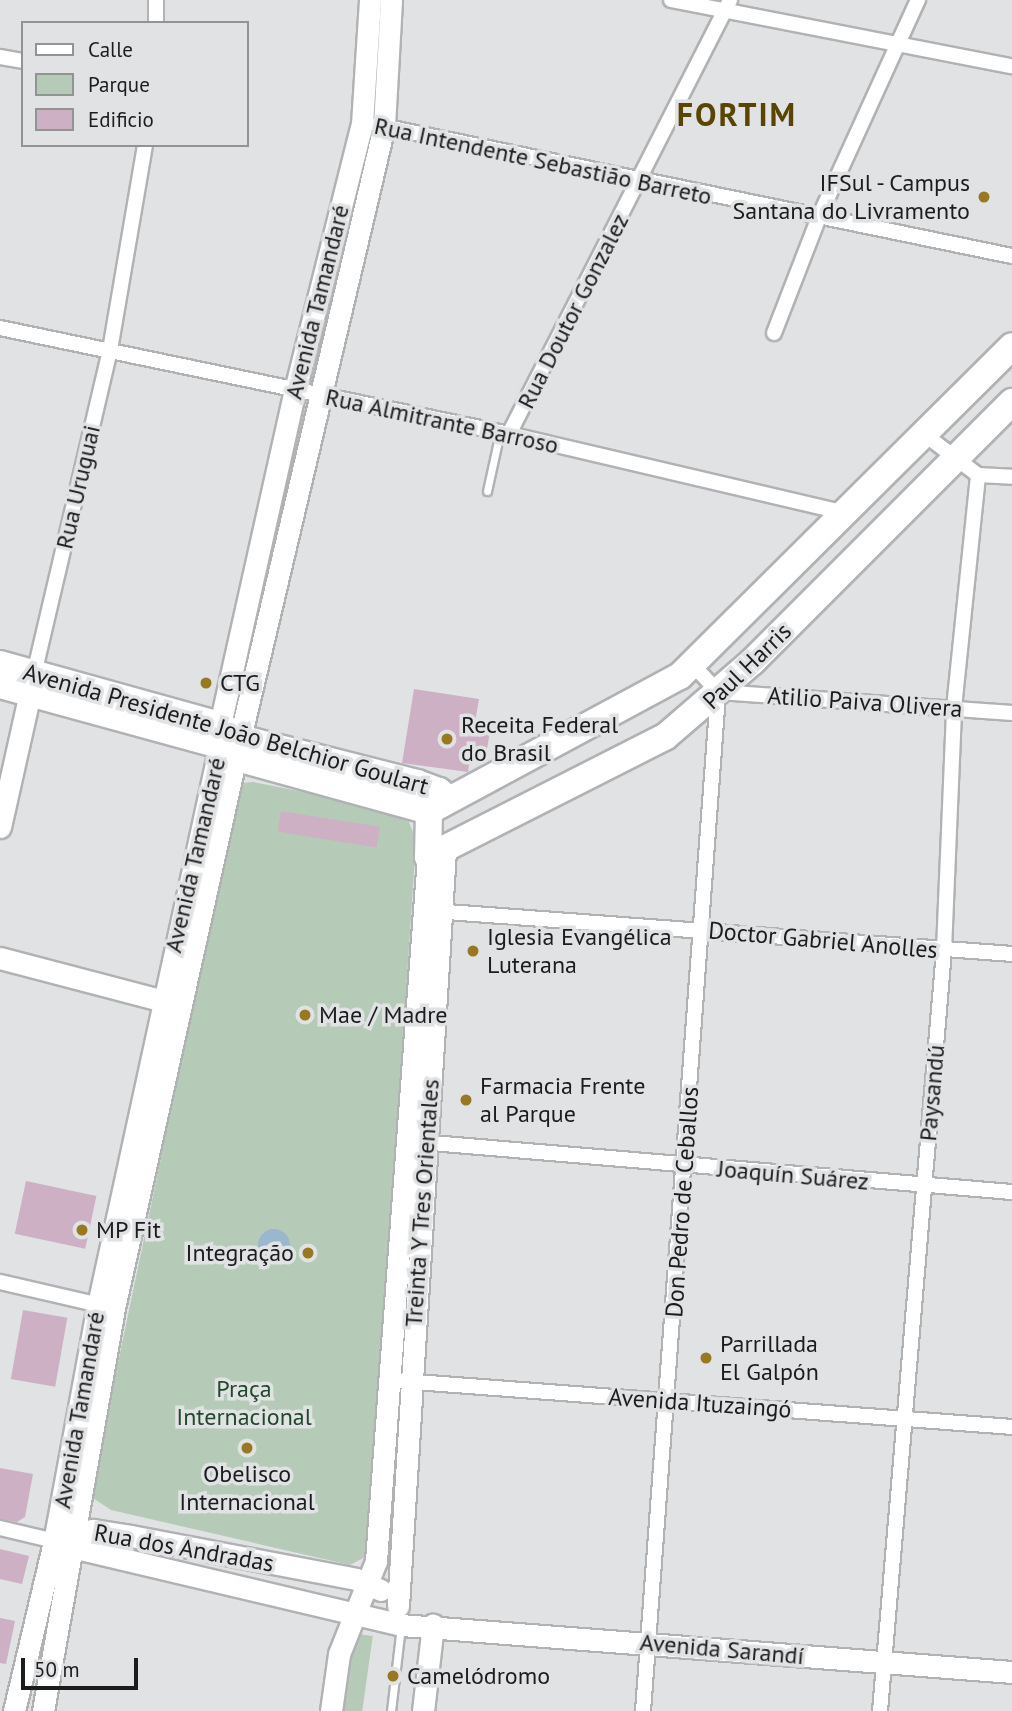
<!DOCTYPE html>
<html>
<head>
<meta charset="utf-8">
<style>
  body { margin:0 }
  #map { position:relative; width:1012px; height:1711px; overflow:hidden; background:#e0e2e4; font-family:"PT Sans",sans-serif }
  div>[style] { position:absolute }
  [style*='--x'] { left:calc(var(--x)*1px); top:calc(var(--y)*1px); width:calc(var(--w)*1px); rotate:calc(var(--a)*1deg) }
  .green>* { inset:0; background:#b5cbb8; transform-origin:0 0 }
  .water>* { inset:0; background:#9bb7cd }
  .round { border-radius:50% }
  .building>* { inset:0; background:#ceb0c5; transform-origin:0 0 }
  .roads { filter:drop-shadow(2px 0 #b0b2b4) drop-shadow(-2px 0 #b0b2b4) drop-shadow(0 2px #b0b2b4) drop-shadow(0 -2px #b0b2b4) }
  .lane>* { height:7px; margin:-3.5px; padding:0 3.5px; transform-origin:3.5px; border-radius:3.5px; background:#fff }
  .street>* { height:14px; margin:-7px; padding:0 7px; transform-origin:7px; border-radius:7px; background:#fff }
  .secondary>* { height:21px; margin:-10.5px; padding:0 10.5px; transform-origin:10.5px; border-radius:10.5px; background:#fff }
  .highway>* { height:26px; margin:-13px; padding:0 13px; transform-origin:13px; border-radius:13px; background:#fff }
  .dots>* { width:19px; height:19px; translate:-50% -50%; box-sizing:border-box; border:4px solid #e0e2e4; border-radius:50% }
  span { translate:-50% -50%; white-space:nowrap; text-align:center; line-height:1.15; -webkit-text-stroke:7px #e0e2e4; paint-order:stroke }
  .street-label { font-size:24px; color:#1b1c1d }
  .poi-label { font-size:24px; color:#1b1c1d }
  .right { translate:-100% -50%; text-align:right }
  .left { translate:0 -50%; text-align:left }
  .park-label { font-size:24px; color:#1f4927 }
  .district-label { font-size:32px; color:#594402; font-weight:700; letter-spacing:2px }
  .legend { position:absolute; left:21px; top:21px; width:228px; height:126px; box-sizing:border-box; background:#e0e2e4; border:2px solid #919394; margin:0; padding:9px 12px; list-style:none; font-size:21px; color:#1b1c1d }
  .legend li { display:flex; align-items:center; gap:14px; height:35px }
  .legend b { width:35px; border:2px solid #919394 }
  .scale { position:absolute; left:21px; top:1658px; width:117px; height:32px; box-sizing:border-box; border:4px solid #1b1c1d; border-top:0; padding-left:9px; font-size:21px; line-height:24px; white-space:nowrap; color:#1b1c1d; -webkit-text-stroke:5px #e0e2e4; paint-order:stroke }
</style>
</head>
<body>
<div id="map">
  <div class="green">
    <div style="clip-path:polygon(253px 782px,405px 812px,416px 840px,370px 1548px,365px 1557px,350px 1565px,111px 1510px,90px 1496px,238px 791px,244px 783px)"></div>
    <div style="left:351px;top:1633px;width:22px;height:78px;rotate:8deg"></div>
  </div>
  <div class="water">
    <div class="round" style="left:258px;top:1229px;width:32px;height:32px"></div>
  </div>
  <div class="building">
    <div style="clip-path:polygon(414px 689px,479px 699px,474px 728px,490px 731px,487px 749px,472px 746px,468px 772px,402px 763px)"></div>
    <div style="left:281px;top:811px;width:100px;height:21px;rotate:9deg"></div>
    <div style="left:26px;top:1181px;width:72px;height:54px;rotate:12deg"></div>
    <div style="left:23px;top:1310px;width:45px;height:70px;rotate:10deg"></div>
    <div style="clip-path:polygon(0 1468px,33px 1474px,25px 1517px,17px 1522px,0 1519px)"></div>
    <div style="clip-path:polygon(0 1549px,29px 1556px,22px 1584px,0 1579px)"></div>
    <div style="clip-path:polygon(0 1618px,15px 1621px,6px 1664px,0 1663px)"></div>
  </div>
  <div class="roads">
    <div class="lane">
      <div style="--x:487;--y:491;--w:60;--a:-77.6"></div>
      <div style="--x:391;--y:1711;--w:86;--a:-83.3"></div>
    </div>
    <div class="street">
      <div style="--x:671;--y:0;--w:347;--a:11"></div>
      <div style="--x:156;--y:23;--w:23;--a:-90"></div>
      <div style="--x:0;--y:57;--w:23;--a:10"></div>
      <div style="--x:377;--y:125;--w:648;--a:11.66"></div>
      <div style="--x:0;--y:328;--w:520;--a:11.76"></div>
      <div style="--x:509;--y:434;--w:342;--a:13.2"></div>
      <div style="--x:774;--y:333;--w:124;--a:-68.8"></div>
      <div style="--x:819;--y:217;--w:239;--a:-65.5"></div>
      <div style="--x:509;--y:434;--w:487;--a:-63"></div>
      <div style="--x:924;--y:434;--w:68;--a:37.2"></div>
      <div style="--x:978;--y:475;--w:34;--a:3"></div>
      <div style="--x:693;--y:665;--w:37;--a:47"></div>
      <div style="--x:34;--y:674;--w:333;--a:-76.8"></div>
      <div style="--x:110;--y:350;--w:208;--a:-80.3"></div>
      <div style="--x:719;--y:692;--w:294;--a:4.1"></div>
      <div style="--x:434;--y:911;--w:580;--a:4.25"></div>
      <div style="--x:420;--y:1142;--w:594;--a:4.83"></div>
      <div style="--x:0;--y:1282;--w:107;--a:13"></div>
      <div style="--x:389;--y:1380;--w:625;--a:4.31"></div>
      <div style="--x:0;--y:1528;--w:57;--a:13.3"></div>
      <div style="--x:643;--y:1711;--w:1020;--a:-85.78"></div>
      <div style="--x:880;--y:1711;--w:764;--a:-85.19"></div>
      <div style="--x:944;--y:950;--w:242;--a:-87.6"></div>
      <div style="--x:954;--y:708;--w:234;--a:-84.1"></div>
    </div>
    <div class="secondary">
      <div style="--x:0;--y:827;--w:152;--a:-77.4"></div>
      <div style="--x:0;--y:958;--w:181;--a:14.7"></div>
      <div style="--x:64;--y:1536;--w:30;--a:-12"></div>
      <div style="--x:93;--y:1530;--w:38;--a:9"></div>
      <div style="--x:131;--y:1536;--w:229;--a:10.8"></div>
      <div style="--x:356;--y:1579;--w:27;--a:24"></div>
      <div style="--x:72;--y:1547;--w:338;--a:13.3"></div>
      <div style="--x:401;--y:1625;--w:613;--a:4.4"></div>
      <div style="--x:398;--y:1606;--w:757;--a:-86.44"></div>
      <div style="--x:14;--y:1711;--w:174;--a:-76.7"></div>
      <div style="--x:54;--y:1542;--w:241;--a:-79.5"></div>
      <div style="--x:98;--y:1305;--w:573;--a:-77.71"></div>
      <div style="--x:220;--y:745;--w:20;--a:-90"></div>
      <div style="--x:220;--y:725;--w:343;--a:-77.4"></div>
      <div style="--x:295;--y:390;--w:274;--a:-75.9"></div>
      <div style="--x:362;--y:124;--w:124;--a:-86.3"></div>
      <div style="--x:43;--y:1711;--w:409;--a:-80"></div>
      <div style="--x:114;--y:1308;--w:584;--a:-77.54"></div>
      <div style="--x:240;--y:738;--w:629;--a:-76.76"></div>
      <div style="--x:384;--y:126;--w:126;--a:-86.8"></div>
      <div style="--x:331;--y:1711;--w:58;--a:-82"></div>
      <div style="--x:339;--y:1654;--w:100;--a:-68.3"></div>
      <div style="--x:376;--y:1561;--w:706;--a:-85.78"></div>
      <div style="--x:423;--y:1711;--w:87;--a:-83.4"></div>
    </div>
    <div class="highway">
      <div style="--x:0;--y:664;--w:228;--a:15.5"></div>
      <div style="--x:220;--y:725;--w:24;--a:33"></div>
      <div style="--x:240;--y:738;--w:183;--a:14.3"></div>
      <div style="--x:417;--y:783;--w:23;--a:20"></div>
      <div style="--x:439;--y:791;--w:13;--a:42"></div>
      <div style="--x:0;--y:685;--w:228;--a:15.3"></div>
      <div style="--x:220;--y:745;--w:21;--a:37"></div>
      <div style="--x:237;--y:758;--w:199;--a:15.4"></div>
      <div style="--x:429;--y:811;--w:46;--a:91.2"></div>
      <div style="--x:428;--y:857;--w:266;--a:-26.9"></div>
      <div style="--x:665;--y:737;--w:115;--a:-40.8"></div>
      <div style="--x:752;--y:662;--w:368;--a:-45"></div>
      <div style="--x:429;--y:811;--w:285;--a:-28.3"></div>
      <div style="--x:680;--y:676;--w:468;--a:-44.8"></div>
    </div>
  </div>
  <div class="dots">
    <div style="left:984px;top:197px;background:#987922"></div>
    <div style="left:206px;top:683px;background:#987922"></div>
    <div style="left:447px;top:739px;background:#987922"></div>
    <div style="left:473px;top:951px;background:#987922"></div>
    <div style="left:305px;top:1015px;background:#987922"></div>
    <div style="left:466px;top:1100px;background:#987922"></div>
    <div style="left:82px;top:1230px;background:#987922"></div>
    <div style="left:308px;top:1253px;background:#987922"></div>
    <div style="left:706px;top:1358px;background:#987922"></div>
    <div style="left:247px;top:1448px;background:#987922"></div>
    <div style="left:393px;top:1676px;background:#987922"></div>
  </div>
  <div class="street-label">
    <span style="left:543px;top:161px;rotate:12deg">Rua Intendente Sebastião Barreto</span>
    <span style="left:317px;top:302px;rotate:-76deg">Avenida Tamandaré</span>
    <span style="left:573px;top:311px;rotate:-63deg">Rua Doutor Gonzalez</span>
    <span style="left:442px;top:421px;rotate:12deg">Rua Almitrante Barroso</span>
    <span style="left:78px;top:487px;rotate:-77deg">Rua Uruguai</span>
    <span style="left:747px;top:666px;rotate:-44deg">Paul Harris</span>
    <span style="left:865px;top:702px;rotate:4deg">Atilio Paiva Olivera</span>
    <span style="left:226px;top:729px;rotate:16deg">Avenida Presidente João Belchior Goulart</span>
    <span style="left:195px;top:855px;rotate:-77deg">Avenida Tamandaré</span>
    <span style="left:823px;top:940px;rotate:5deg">Doctor Gabriel Anolles</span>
    <span style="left:932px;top:1093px;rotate:-85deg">Paysandú</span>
    <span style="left:793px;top:1175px;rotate:5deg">Joaquín Suárez</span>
    <span style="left:682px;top:1202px;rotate:-86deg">Don Pedro de Ceballos</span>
    <span style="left:422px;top:1203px;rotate:-86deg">Treinta Y Tres Orientales</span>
    <span style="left:700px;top:1403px;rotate:4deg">Avenida Ituzaingó</span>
    <span style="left:79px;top:1410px;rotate:-80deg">Avenida Tamandaré</span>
    <span style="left:184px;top:1548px;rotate:10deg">Rua dos Andradas</span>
    <span style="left:722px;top:1649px;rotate:5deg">Avenida Sarandí</span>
  </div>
  <div class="poi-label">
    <span class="right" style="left:970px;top:197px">IFSul - Campus<br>Santana do Livramento</span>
    <span class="left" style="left:220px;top:683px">CTG</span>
    <span class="left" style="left:461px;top:739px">Receita Federal<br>do Brasil</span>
    <span class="left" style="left:487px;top:951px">Iglesia Evangélica<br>Luterana</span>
    <span class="left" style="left:319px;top:1015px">Mae / Madre</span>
    <span class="left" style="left:480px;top:1100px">Farmacia Frente<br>al Parque</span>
    <span class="left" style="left:96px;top:1230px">MP Fit</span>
    <span class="right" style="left:294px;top:1253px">Integração</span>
    <span class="left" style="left:720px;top:1358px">Parrillada<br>El Galpón</span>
    <span style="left:247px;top:1488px">Obelisco<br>Internacional</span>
    <span class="left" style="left:407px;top:1676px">Camelódromo</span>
  </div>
  <div class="park-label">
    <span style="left:244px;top:1403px">Praça<br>Internacional</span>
  </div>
  <div class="district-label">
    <span style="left:737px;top:114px">FORTIM</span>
  </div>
  <ul class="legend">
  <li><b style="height:9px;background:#fff"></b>Calle</li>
  <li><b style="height:19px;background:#b5cbb8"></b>Parque</li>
  <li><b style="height:19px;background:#ceb0c5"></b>Edificio</li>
  </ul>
  <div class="scale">50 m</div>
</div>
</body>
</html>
